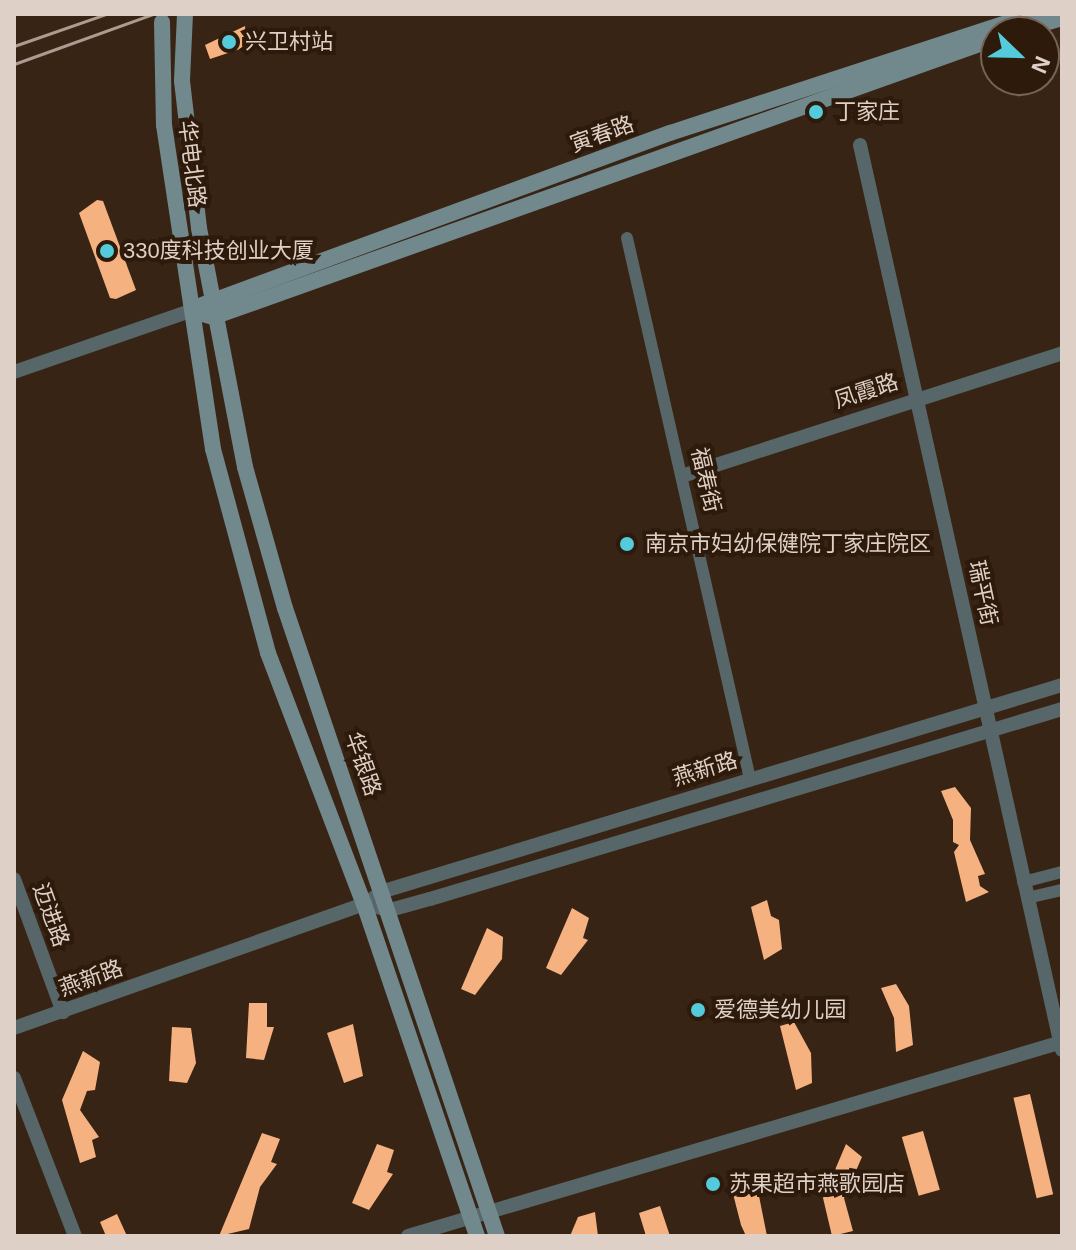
<!DOCTYPE html>
<html>
<head>
<meta charset="utf-8">
<style>
  body { margin:0 }
  #map { position:relative; width:1076px; height:1250px; overflow:hidden; background:#382414; font-family:Helvetica,"Noto Sans SC",sans-serif }
  div>[style] { position:absolute }
  [style*='--x'] { left:calc(var(--x)*1px); top:calc(var(--y)*1px); width:calc(var(--w)*1px); rotate:calc(var(--a)*1deg) }
  .building>* { inset:0; background:#f5b280; transform-origin:0 0 }
  .minor>* { height:12px; margin:-6px; padding:0 6px; transform-origin:6px; border-radius:6px; background:#576668 }
  .tertiary>* { height:14px; margin:-7px; padding:0 7px; transform-origin:7px; border-radius:7px; background:#576668 }
  .secondary>* { height:16px; margin:-8px; padding:0 8px; transform-origin:8px; border-radius:8px; background:#71888c }
  .rail>* { height:3px; margin:-1.5px; padding:0 1.5px; transform-origin:1.5px; border-radius:1.5px; background:#ab9b90 }
  .dots>* { width:22px; height:22px; translate:-50% -50%; box-sizing:border-box; border:4px solid #2d1a0b; border-radius:50% }
  span { translate:-50% -50%; white-space:nowrap; text-align:center; line-height:1.15; -webkit-text-stroke:8px #2d1a0b; paint-order:stroke }
  .poi-label { font-size:22px; color:#ded0c7 }
  .left { translate:0 -50%; text-align:left }
  .street-label { font-size:22px; color:#ded0c7 }
  .frame { position:absolute; inset:0; border:16px solid #ded0c7; pointer-events:none }
  .north { position:absolute; left:980px; top:16px; width:80px; height:80px; box-sizing:border-box; background:#2d1a0b; border:2px solid #746356; border-radius:50%; rotate:113deg; font-size:22px; font-weight:700; line-height:32px; text-align:center; color:#ded0c7 }
  .north::after { content:''; display:block; margin:auto; width:28px; height:36px; background:#53cbdb; clip-path:polygon(50% 0,100% 100%,50% 72%,0 100%) }
</style>
</head>
<body>
<div id="map">
  <div class="building">
    <div style="clip-path:polygon(245px 26px,246px 47px,210px 59px,205px 45px)"></div>
    <div style="clip-path:polygon(97px 200px,103px 201px,136px 290px,116px 299px,110px 298px,79px 213px)"></div>
    <div style="clip-path:polygon(955px 787px,971px 808px,970px 840px,985px 874px,978px 876px,980px 886px,989px 892px,966px 902px,954px 852px,959px 845px,953px 842px,953px 820px,941px 791px)"></div>
    <div style="clip-path:polygon(767px 900px,771px 916px,779px 920px,782px 949px,764px 960px,751px 907px)"></div>
    <div style="clip-path:polygon(572px 908px,589px 918px,583px 938px,588px 940px,561px 975px,546px 968px)"></div>
    <div style="clip-path:polygon(487px 928px,503px 937px,502px 959px,475px 995px,461px 989px)"></div>
    <div style="clip-path:polygon(896px 984px,909px 1006px,913px 1045px,896px 1052px,894px 1018px,881px 988px)"></div>
    <div style="clip-path:polygon(249px 1003px,267px 1003px,267px 1027px,274px 1027px,264px 1060px,246px 1058px)"></div>
    <div style="clip-path:polygon(794px 1022px,811px 1053px,812px 1083px,796px 1090px,780px 1026px)"></div>
    <div style="clip-path:polygon(353px 1024px,363px 1076px,344px 1083px,327px 1033px)"></div>
    <div style="clip-path:polygon(172px 1027px,191px 1028px,196px 1063px,187px 1083px,169px 1081px)"></div>
    <div style="clip-path:polygon(83px 1051px,100px 1062px,95px 1090px,87px 1091px,80px 1110px,99px 1137px,92px 1140px,96px 1157px,80px 1163px,62px 1100px)"></div>
    <div style="left:1030px;top:1094px;width:103px;height:17px;rotate:77deg"></div>
    <div style="left:923px;top:1131px;width:61px;height:22px;rotate:74deg"></div>
    <div style="clip-path:polygon(262px 1133px,280px 1139px,271px 1162px,277px 1164px,260px 1187px,249px 1229px,219px 1236px)"></div>
    <div style="clip-path:polygon(377px 1144px,394px 1150px,387px 1172px,393px 1174px,369px 1210px,352px 1203px)"></div>
    <div style="clip-path:polygon(846px 1144px,862px 1157px,844px 1198px,853px 1231px,832px 1236px,823px 1198px)"></div>
    <div style="clip-path:polygon(750px 1175px,758px 1191px,767px 1236px,746px 1236px,741px 1225px,730px 1182px)"></div>
    <div style="clip-path:polygon(660px 1206px,670px 1236px,646px 1236px,639px 1213px)"></div>
    <div style="clip-path:polygon(595px 1212px,598px 1236px,570px 1236px,578px 1217px)"></div>
    <div style="clip-path:polygon(117px 1214px,127px 1236px,106px 1236px,100px 1222px)"></div>
  </div>
  <div class="minor">
    <div style="--x:627;--y:238;--w:555;--a:77.19"></div>
    <div style="--x:1023;--y:882;--w:40;--a:-14.4"></div>
    <div style="--x:1027;--y:898;--w:36;--a:-13"></div>
  </div>
  <div class="tertiary">
    <div style="--x:860;--y:145;--w:927;--a:77.42"></div>
    <div style="--x:14;--y:372;--w:186;--a:-19.1"></div>
    <div style="--x:685;--y:475;--w:396;--a:-17.9"></div>
    <div style="--x:14;--y:879;--w:142;--a:69.8"></div>
    <div style="--x:376;--y:907;--w:14;--a:12"></div>
    <div style="--x:390;--y:910;--w:41;--a:-15.4"></div>
    <div style="--x:430;--y:899;--w:660;--a:-16.73"></div>
    <div style="--x:14;--y:1028;--w:371;--a:-19.5"></div>
    <div style="--x:364;--y:904;--w:24;--a:-33"></div>
    <div style="--x:384;--y:891;--w:709;--a:-16.9"></div>
    <div style="--x:14;--y:1078;--w:169;--a:68.9"></div>
    <div style="--x:408;--y:1236;--w:682;--a:-16.52"></div>
  </div>
  <div class="secondary">
    <div style="--x:185;--y:14;--w:67;--a:92.6"></div>
    <div style="--x:182;--y:81;--w:148;--a:83.4"></div>
    <div style="--x:199;--y:228;--w:243;--a:79.1"></div>
    <div style="--x:245;--y:467;--w:147;--a:74.2"></div>
    <div style="--x:285;--y:608;--w:663;--a:71.35"></div>
    <div style="--x:162;--y:22;--w:103;--a:88.9"></div>
    <div style="--x:164;--y:125;--w:328;--a:81.4"></div>
    <div style="--x:213;--y:449;--w:211;--a:74.9"></div>
    <div style="--x:268;--y:653;--w:269;--a:69.1"></div>
    <div style="--x:364;--y:904;--w:351;--a:71.2"></div>
    <div style="--x:1014;--y:32;--w:50;--a:-16.3"></div>
    <div style="--x:202;--y:305;--w:499;--a:-20.2"></div>
    <div style="--x:670;--y:133;--w:384;--a:-18.1"></div>
    <div style="--x:203;--y:314;--w:10;--a:17"></div>
    <div style="--x:213;--y:317;--w:831;--a:-19.61"></div>
  </div>
  <div class="rail">
    <div style="--x:14;--y:46;--w:97;--a:-19.2"></div>
    <div style="--x:14;--y:64;--w:148;--a:-19.8"></div>
  </div>
  <div class="dots">
    <div style="left:229px;top:42px;background:#53cbdb"></div>
    <div style="left:816px;top:112px;background:#53cbdb"></div>
    <div style="left:107px;top:251px;background:#53cbdb"></div>
    <div style="left:627px;top:544px;background:#53cbdb"></div>
    <div style="left:698px;top:1010px;background:#53cbdb"></div>
    <div style="left:713px;top:1184px;background:#53cbdb"></div>
  </div>
  <div class="poi-label">
    <span class="left" style="left:245px;top:42px">兴卫村站</span>
    <span class="left" style="left:834px;top:112px">丁家庄</span>
    <span class="left" style="left:123px;top:251px">330度科技创业大厦</span>
    <span class="left" style="left:645px;top:544px">南京市妇幼保健院丁家庄院区</span>
    <span class="left" style="left:714px;top:1010px">爱德美幼儿园</span>
    <span class="left" style="left:729px;top:1184px">苏果超市燕歌园店</span>
  </div>
  <div class="street-label">
    <span style="left:602px;top:134px;rotate:-20deg">寅春路</span>
    <span style="left:192px;top:164px;rotate:83deg">华电北路</span>
    <span style="left:866px;top:391px;rotate:-18deg">凤霞路</span>
    <span style="left:706px;top:480px;rotate:77deg">福寿街</span>
    <span style="left:983px;top:593px;rotate:78deg">瑞平街</span>
    <span style="left:363px;top:764px;rotate:71deg">华银路</span>
    <span style="left:705px;top:769px;rotate:-17deg">燕新路</span>
    <span style="left:51px;top:915px;rotate:70deg">迈进路</span>
    <span style="left:91px;top:978px;rotate:-20deg">燕新路</span>
  </div>
  <div class="frame"></div>
  <div class="north">N</div>
</div>
</body>
</html>
